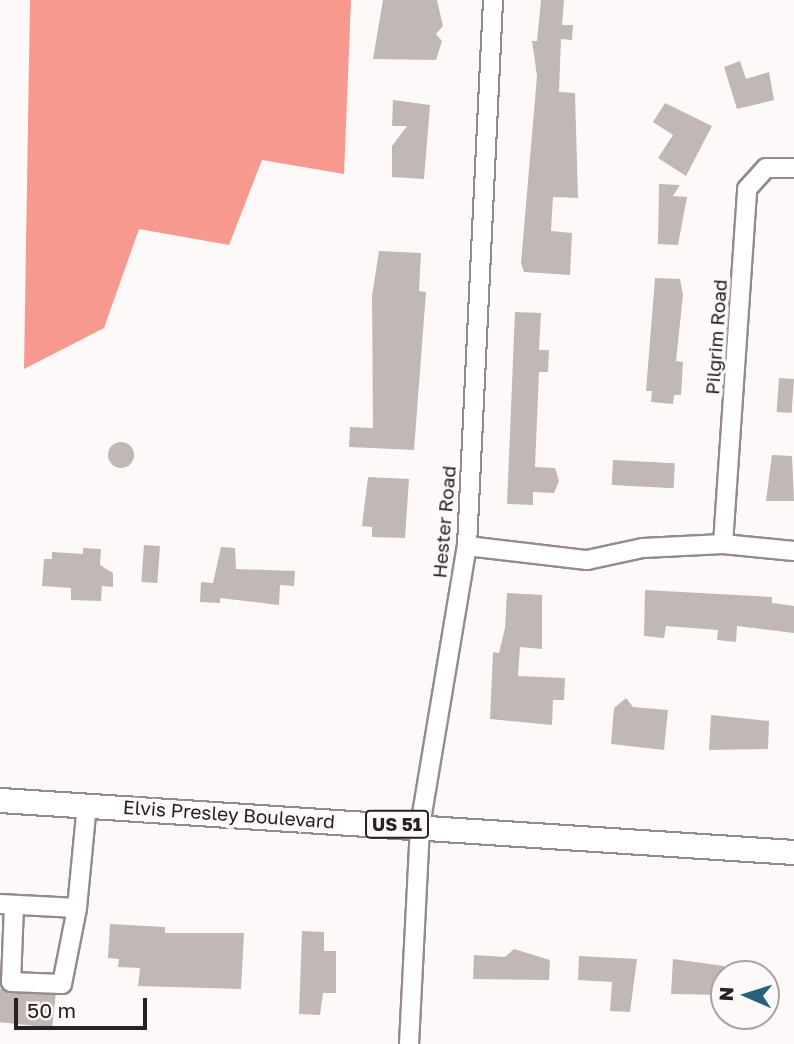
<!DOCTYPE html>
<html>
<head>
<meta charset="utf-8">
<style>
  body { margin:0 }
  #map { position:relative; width:794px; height:1044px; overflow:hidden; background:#fef9f9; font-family:"Golos Text",sans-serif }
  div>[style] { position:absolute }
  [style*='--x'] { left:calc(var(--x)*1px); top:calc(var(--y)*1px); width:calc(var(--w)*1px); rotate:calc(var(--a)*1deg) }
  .forest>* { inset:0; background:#f7998e }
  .building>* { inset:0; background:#c1b7b5; transform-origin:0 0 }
  .round { border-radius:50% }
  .roads { filter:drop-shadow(2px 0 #958b8a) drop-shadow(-2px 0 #958b8a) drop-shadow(0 2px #958b8a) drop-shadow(0 -2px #958b8a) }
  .minor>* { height:18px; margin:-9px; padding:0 9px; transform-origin:9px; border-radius:9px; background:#fff }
  .major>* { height:23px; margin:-11.5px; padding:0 11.5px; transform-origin:11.5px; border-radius:11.5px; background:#fff }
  span { translate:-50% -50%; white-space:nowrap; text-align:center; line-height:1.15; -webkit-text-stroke:7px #fef9f9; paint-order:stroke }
  .shield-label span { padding:2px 5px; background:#fef9f9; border:2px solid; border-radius:5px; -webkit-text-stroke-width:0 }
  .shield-label { font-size:18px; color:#262221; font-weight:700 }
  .street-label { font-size:19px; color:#262221 }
  .north { position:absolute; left:710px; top:960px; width:70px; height:70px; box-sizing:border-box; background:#fef9f9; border:2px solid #a8a3a3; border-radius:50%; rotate:273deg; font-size:19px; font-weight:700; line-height:28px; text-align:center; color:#262221 }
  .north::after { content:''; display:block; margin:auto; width:24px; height:32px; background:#26617a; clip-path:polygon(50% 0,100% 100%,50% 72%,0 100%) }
  .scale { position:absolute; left:14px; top:998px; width:133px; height:32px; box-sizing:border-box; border:4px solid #262221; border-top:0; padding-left:9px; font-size:21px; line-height:24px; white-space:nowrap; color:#262221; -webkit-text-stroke:5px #fef9f9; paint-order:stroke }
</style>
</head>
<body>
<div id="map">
  <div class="forest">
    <div style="clip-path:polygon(30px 0,351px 0,344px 174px,262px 160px,229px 245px,139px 229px,104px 328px,24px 369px)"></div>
  </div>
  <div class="building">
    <div style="clip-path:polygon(383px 0,437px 0,443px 26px,436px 34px,442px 41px,436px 60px,373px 59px)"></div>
    <div style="clip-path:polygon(541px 0,564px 0,562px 25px,573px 25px,572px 40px,561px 39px,559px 92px,575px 93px,578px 198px,553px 197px,551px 231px,572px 233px,570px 275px,524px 272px,521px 263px,537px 76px,532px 41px,537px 41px)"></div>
    <div style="clip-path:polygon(740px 61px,746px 79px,769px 72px,774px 100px,737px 109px,724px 67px)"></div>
    <div style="clip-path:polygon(393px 100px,430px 105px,424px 179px,392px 177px,392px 146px,407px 126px,392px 126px)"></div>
    <div style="clip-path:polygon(665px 103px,712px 126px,686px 176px,658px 158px,673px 135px,653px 122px)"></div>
    <div style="clip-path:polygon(659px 184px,680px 185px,673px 196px,687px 197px,678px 245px,658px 244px)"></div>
    <div style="clip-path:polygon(379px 251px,421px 253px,419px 291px,426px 292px,414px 450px,349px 447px,350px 427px,373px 428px,372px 296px)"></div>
    <div style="clip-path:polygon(655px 278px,680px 279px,683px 295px,676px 361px,683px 362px,681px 395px,674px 395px,673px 404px,651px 402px,652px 391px,646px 391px)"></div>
    <div style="clip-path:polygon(515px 312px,541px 313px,539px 350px,549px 350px,548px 372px,539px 372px,535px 467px,555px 468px,559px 481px,554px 493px,533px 492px,533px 505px,507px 504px)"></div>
    <div style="left:779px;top:378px;width:15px;height:34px;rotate:4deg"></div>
    <div class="round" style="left:108px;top:442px;width:26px;height:26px"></div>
    <div style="clip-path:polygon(772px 455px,792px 456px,794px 501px,766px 501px)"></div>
    <div style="left:613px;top:460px;width:62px;height:25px;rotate:3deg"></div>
    <div style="clip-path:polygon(368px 477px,409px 479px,405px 538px,372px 537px,372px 527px,362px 526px)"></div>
    <div style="left:144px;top:545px;width:16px;height:37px;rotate:4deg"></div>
    <div style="clip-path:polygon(221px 547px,235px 548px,236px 569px,295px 571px,294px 586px,280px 585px,279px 605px,220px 598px,220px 603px,200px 602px,201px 582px,213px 583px)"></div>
    <div style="clip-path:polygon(83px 548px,101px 549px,100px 565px,113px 573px,113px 587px,102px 586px,101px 601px,71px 600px,71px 588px,42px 586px,44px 559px,52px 559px,52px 552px,83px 554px)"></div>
    <div style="clip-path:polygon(645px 590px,772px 597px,772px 603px,794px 606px,794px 633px,737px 626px,736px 642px,717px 640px,718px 630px,666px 626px,664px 638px,644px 636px)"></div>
    <div style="clip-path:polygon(507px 593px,542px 595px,542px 649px,520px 647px,518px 676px,565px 678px,564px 700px,553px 700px,552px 725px,490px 719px,493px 652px,499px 653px,505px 628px)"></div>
    <div style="clip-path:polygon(626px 698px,633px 707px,668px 710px,664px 750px,611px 744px,614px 708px)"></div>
    <div style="clip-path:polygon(711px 715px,769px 721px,768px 749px,709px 750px)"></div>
    <div style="clip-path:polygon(110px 924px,165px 927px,165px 933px,244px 933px,241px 989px,138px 986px,140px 968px,118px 967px,119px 959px,108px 958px)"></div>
    <div style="clip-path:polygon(302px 931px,324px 932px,324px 951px,336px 951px,336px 993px,323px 993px,320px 1015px,299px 1014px)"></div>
    <div style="clip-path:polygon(514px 949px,550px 960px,549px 980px,473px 979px,474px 955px,505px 957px)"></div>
    <div style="clip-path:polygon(579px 956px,637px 959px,630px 1012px,610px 1011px,612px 982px,578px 980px)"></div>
    <div style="clip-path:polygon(673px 959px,724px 966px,724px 995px,671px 994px)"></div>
    <div style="left:0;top:989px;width:56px;height:33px;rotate:6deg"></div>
  </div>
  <div class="roads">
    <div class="minor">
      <div style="--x:723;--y:544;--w:356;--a:-86.1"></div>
      <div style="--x:747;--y:189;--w:28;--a:-48"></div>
      <div style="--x:766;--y:168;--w:28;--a:0"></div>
      <div style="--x:467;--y:546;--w:121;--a:6.7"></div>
      <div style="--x:587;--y:560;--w:57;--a:-12.1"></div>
      <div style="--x:643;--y:548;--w:80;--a:-2.9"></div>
      <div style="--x:723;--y:544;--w:71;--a:5.6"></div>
      <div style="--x:0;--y:904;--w:77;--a:3"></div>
      <div style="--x:77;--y:908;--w:103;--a:-84.5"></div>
      <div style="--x:14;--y:905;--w:77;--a:92.2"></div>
      <div style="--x:11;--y:982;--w:51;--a:2.2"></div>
      <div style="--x:62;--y:984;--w:77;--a:-78.8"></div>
      <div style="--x:409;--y:1044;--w:218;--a:-87.1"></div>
      <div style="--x:420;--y:826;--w:284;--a:-80.5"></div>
      <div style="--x:467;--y:546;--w:547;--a:-87.27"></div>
    </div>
    <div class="major">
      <div style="--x:0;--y:800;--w:796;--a:3.75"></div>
    </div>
  </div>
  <div class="shield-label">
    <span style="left:397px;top:824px">US 51</span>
  </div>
  <div class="street-label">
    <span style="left:716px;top:337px;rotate:-86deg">Pilgrim Road</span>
    <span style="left:444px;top:522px;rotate:-85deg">Hester Road</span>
    <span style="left:229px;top:814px;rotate:4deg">Elvis Presley Boulevard</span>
  </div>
  <div class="north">N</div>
  <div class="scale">50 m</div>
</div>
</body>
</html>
